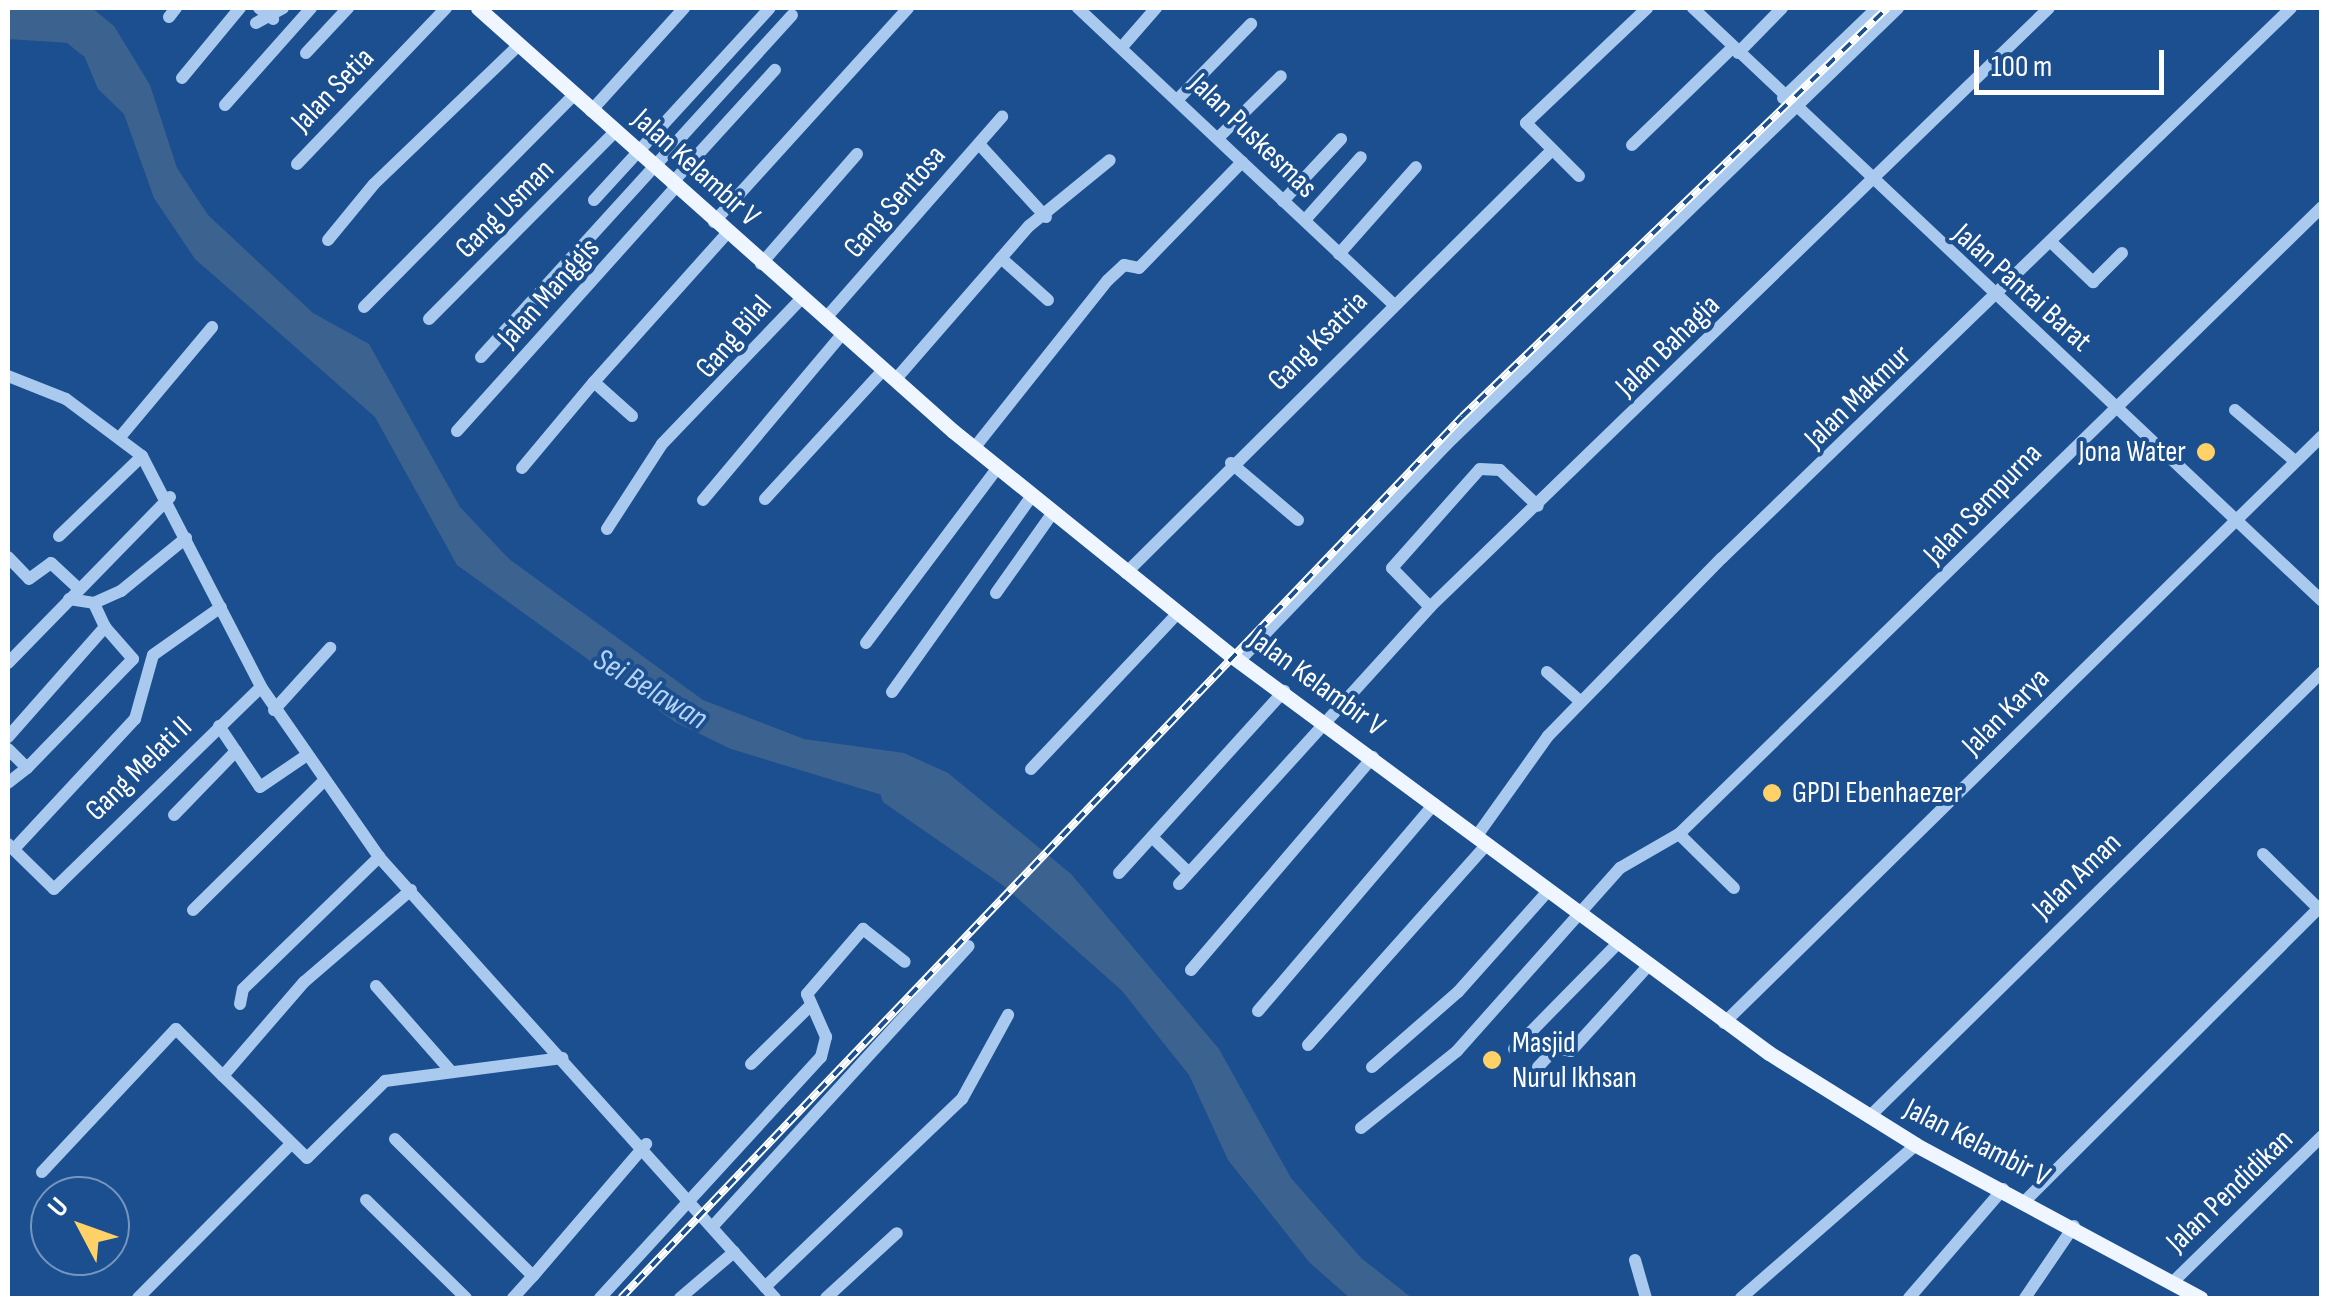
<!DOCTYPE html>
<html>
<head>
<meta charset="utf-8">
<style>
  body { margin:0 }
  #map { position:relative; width:2329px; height:1306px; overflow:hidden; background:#1b4f8f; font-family:"Sofia Sans Condensed",sans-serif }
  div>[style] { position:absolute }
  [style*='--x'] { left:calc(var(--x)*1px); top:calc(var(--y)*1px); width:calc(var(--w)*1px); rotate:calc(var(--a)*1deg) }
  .water>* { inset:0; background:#3c6290 }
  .river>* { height:22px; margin:-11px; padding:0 11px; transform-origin:11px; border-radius:11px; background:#3c6290 }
  .minor>* { height:12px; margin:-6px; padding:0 6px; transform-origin:6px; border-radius:6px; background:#a9c9ee }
  .major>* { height:15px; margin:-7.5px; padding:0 7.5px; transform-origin:7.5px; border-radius:7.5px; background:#f0f6ff }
  .rail>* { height:8px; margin-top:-4px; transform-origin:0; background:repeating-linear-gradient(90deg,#1b4f8f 0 11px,#fff 0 22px); box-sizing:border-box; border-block:2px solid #fff }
  .dots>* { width:28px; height:28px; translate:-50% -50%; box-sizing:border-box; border:5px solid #1b4f8f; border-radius:50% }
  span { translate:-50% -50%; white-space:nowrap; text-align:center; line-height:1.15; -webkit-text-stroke:8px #1b4f8f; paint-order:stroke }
  .street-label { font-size:30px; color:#fff }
  .poi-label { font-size:30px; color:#fff }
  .right { translate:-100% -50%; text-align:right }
  .left { translate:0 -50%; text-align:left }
  .water-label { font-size:32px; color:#b5d3f5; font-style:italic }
  .frame { position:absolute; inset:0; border:10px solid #fff; pointer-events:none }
  .north { position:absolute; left:30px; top:1176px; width:100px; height:100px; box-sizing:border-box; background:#1b4f8f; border:2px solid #7695bc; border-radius:50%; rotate:311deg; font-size:28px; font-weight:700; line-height:40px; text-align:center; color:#fff }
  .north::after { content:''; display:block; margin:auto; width:35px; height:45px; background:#ffd166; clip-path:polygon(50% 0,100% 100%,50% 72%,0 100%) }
  .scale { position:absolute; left:1974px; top:50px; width:190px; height:45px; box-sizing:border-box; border:5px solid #fff; border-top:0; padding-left:12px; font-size:30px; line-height:35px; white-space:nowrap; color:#fff; -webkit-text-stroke:8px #1b4f8f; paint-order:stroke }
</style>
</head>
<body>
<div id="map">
  <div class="water">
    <div style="clip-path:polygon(8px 8px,92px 8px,114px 26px,150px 85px,177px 168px,208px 215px,313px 313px,369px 344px,460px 507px,509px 559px,703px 700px,804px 739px,904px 753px,948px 773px,1071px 874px,1219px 1049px,1291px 1178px,1361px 1258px,1412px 1298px,1350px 1298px,1310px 1263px,1228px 1160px,1162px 1016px,973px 847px,882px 795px,731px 749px,675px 722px,457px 565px,375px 417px,195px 259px,154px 198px,124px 114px,98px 89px,79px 43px,48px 25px,8px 27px)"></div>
  </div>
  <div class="river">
    <div style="--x:8;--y:28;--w:63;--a:3.6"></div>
    <div style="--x:71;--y:32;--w:22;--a:39"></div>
    <div style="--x:892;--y:795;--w:142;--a:34.7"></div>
    <div style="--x:1009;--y:876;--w:160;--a:41.5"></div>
    <div style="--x:1129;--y:982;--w:106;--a:51.5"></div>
  </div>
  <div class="minor">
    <div style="--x:259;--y:8;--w:18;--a:38"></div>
    <div style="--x:1078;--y:8;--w:431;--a:43.2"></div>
    <div style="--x:1693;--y:8;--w:864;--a:43.31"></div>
    <div style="--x:169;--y:17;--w:11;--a:-52"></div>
    <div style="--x:256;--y:23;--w:31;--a:-29"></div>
    <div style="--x:1122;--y:47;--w:52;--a:-48.9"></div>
    <div style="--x:306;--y:53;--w:62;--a:-47"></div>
    <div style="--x:1738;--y:53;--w:63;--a:-45.6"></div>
    <div style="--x:182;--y:78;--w:91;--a:-50.4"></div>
    <div style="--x:1783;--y:98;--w:130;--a:-43.8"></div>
    <div style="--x:1178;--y:99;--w:105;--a:-45.8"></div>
    <div style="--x:225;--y:105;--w:130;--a:-48.4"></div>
    <div style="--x:591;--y:111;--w:139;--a:-47.9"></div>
    <div style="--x:1218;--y:138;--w:88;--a:-44.5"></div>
    <div style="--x:979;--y:144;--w:99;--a:47.5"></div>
    <div style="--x:1632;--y:145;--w:141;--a:-44.1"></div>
    <div style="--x:297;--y:164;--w:216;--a:-46.3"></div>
    <div style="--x:1579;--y:176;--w:75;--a:-135"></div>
    <div style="--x:1526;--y:123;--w:167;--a:-43.5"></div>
    <div style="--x:672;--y:183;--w:153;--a:-47.7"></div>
    <div style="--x:594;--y:200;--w:260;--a:-47.5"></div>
    <div style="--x:1283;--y:201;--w:85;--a:-46.9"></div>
    <div style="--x:1305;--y:220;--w:84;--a:-48.4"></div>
    <div style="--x:714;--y:222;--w:289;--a:-47.8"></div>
    <div style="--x:328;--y:240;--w:72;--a:-50.6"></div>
    <div style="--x:374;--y:184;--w:202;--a:-43.8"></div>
    <div style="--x:2052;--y:243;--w:57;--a:43.6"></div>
    <div style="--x:2093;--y:282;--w:41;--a:-45"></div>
    <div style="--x:1339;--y:254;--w:116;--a:-48.5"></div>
    <div style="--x:1001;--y:258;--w:63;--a:41.8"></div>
    <div style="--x:761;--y:264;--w:146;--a:-48.9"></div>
    <div style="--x:364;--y:307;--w:298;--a:-45.3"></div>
    <div style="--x:429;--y:319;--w:264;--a:-45.2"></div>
    <div style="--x:825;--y:319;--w:269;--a:-48.8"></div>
    <div style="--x:481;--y:357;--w:462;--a:-47.7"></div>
    <div style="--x:8;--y:376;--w:62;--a:21.6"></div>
    <div style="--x:66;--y:399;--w:95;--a:36.9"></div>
    <div style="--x:142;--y:456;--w:260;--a:62.7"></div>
    <div style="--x:261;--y:687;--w:207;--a:55.2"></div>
    <div style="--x:379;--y:857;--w:593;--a:48.08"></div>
    <div style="--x:895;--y:380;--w:204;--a:-49"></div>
    <div style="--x:1029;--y:226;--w:104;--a:-39.2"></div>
    <div style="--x:2235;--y:410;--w:79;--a:40.4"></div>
    <div style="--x:632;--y:416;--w:51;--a:-138.2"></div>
    <div style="--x:594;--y:382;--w:200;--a:-48.2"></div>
    <div style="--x:457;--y:431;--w:328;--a:-48.1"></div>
    <div style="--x:121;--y:436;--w:142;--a:-50.1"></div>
    <div style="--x:975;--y:447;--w:213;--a:-51.5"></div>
    <div style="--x:1108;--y:280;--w:22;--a:-43"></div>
    <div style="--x:1124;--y:265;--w:15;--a:11"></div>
    <div style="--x:1139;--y:268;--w:148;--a:-45.8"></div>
    <div style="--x:1231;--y:463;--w:88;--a:40.4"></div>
    <div style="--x:522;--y:468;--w:112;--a:-50.1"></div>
    <div style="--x:765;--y:499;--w:175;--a:-47.5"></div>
    <div style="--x:703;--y:500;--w:218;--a:-50"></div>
    <div style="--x:607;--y:529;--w:101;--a:-57.1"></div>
    <div style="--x:662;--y:444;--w:201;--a:-46.2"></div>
    <div style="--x:59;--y:536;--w:115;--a:-43.9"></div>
    <div style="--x:8;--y:557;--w:30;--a:46"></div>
    <div style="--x:29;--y:579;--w:27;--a:-36"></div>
    <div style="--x:51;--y:563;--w:37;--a:43"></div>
    <div style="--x:1126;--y:573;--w:599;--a:-44.8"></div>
    <div style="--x:996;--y:593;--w:97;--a:-54.7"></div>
    <div style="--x:69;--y:599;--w:25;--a:9"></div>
    <div style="--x:94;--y:603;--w:30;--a:-24"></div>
    <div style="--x:121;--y:591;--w:84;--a:-39.2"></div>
    <div style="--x:1430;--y:607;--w:54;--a:-134.3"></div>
    <div style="--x:1392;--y:568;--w:132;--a:-48.4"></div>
    <div style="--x:1480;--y:469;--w:20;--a:3"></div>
    <div style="--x:1500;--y:470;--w:52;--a:43.5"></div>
    <div style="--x:866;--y:643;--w:221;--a:-53.1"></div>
    <div style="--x:1239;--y:661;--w:299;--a:-46.2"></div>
    <div style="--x:1446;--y:445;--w:629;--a:-44.03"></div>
    <div style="--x:8;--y:663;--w:232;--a:-45.7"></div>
    <div style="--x:1547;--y:672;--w:45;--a:41.4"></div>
    <div style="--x:892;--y:692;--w:241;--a:-54.5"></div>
    <div style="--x:274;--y:710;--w:84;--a:-47.9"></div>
    <div style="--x:219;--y:726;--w:73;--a:56.1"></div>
    <div style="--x:260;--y:787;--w:57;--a:-34.2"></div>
    <div style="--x:8;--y:737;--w:147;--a:-48.6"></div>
    <div style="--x:105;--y:627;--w:26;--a:-115"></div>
    <div style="--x:8;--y:749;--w:27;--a:45"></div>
    <div style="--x:27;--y:768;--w:24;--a:142"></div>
    <div style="--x:27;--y:768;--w:152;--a:-45.8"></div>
    <div style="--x:133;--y:659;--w:43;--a:-131.2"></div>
    <div style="--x:1031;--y:769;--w:214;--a:-46.7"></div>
    <div style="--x:174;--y:815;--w:89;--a:-45.9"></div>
    <div style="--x:1679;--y:834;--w:77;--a:44.5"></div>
    <div style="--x:1152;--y:837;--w:50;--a:44.2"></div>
    <div style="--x:1476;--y:837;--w:124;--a:-54.5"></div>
    <div style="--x:1548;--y:736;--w:249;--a:-45.7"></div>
    <div style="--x:1722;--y:558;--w:791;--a:-44.03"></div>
    <div style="--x:8;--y:844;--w:64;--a:44.4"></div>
    <div style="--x:54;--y:889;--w:289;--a:-44.3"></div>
    <div style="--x:14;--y:849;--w:178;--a:-47.1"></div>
    <div style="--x:135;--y:719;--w:66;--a:-74.3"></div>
    <div style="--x:153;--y:655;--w:83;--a:-35.2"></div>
    <div style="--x:2263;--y:854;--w:77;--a:44.5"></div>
    <div style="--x:1119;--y:873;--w:246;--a:-47.8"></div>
    <div style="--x:1179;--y:884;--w:374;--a:-47.8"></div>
    <div style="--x:1430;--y:607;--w:861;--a:-44.06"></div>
    <div style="--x:411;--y:890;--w:141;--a:139.3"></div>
    <div style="--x:304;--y:982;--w:124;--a:130.8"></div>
    <div style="--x:223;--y:1076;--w:117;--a:44.3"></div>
    <div style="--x:307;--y:1158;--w:110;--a:-44.6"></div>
    <div style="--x:385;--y:1081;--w:179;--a:-7.4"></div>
    <div style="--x:193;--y:910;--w:185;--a:-44.6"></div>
    <div style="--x:1191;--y:970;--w:280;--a:-49.5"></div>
    <div style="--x:376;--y:986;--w:111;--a:48.7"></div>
    <div style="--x:240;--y:1004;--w:15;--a:-79"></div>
    <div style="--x:243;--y:989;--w:190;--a:-44.1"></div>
    <div style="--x:1258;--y:1011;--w:272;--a:-49.6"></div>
    <div style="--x:1724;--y:1023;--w:838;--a:-44.47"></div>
    <div style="--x:1308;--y:1045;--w:268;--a:-48.3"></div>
    <div style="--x:1514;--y:1049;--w:148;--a:-45.5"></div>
    <div style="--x:751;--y:1064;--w:84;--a:-44.5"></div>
    <div style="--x:1372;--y:1067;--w:114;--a:-41.1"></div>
    <div style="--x:1458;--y:992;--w:137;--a:-48.3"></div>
    <div style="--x:1538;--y:1067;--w:26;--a:-47"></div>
    <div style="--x:1556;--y:1048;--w:15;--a:11"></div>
    <div style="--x:1571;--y:1051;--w:116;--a:-47.8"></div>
    <div style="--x:1869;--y:1117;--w:635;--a:-44.49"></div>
    <div style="--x:1361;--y:1128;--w:123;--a:-38.7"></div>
    <div style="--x:1457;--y:1051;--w:245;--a:-48.3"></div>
    <div style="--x:1620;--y:868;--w:68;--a:-30"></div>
    <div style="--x:1679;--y:834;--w:898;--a:-44.28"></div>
    <div style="--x:395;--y:1139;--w:194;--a:44.8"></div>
    <div style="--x:533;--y:1276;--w:174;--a:-49.4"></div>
    <div style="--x:42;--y:1172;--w:196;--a:-46.9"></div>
    <div style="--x:176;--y:1029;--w:66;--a:45"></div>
    <div style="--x:2027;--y:1199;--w:416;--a:-44.9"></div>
    <div style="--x:366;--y:1200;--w:140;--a:44.4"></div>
    <div style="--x:713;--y:1226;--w:379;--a:-47.6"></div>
    <div style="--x:1635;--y:1260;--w:40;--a:74"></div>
    <div style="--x:2173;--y:1282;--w:209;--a:-44.4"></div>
    <div style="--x:765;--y:1287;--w:272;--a:-43.7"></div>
    <div style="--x:962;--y:1099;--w:96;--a:-61.3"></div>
    <div style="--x:138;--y:1298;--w:214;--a:-45.2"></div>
    <div style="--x:513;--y:1298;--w:30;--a:-48"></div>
    <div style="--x:600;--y:1298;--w:327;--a:-47.5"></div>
    <div style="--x:821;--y:1057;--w:21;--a:-76"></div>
    <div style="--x:826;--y:1037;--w:47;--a:-113.8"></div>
    <div style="--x:807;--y:994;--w:86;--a:-49.3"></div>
    <div style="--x:863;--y:929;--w:53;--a:38.2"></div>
    <div style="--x:680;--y:1298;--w:71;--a:-40.4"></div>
    <div style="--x:826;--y:1298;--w:96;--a:-42.5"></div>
    <div style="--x:1741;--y:1298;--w:232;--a:-41.2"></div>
    <div style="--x:1909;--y:1298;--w:144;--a:-49.2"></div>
    <div style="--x:2025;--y:1298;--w:87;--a:-55.8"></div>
  </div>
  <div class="major">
    <div style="--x:478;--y:8;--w:636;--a:41.69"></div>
    <div style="--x:953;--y:431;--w:358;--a:38.9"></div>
    <div style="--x:1232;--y:656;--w:668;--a:36.48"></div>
    <div style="--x:1769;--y:1053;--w:173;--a:32"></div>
    <div style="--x:1916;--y:1145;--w:323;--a:28.3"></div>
  </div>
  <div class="rail">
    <div style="--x:621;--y:1298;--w:1218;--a:-46.33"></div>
    <div style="--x:1462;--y:417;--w:590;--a:-43.9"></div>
  </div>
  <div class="dots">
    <div style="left:2206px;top:452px;background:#ffd166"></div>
    <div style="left:1772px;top:793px;background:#ffd166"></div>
    <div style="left:1492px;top:1060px;background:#ffd166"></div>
  </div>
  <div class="street-label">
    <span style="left:333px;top:90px;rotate:-46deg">Jalan Setia</span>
    <span style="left:1253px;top:136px;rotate:44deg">Jalan Puskesmas</span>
    <span style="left:696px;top:168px;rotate:42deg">Jalan Kelambir V</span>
    <span style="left:895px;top:202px;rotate:-49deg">Gang Sentosa</span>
    <span style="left:505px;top:209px;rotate:-45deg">Gang Usman</span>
    <span style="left:2022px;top:288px;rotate:42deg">Jalan Pantai Barat</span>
    <span style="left:549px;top:293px;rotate:-48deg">Jalan Manggis</span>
    <span style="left:734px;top:337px;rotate:-49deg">Gang Bilal</span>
    <span style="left:1318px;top:341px;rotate:-45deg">Gang Ksatria</span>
    <span style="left:1668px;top:346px;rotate:-44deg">Jalan Bahagia</span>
    <span style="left:1858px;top:397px;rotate:-44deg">Jalan Makmur</span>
    <span style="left:1983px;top:504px;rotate:-46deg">Jalan Sempurna</span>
    <span style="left:1317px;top:683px;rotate:36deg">Jalan Kelambir V</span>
    <span style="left:2006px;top:712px;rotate:-45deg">Jalan Karya</span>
    <span style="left:139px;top:769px;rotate:-44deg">Gang Melati II</span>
    <span style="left:2077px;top:876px;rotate:-44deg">Jalan Aman</span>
    <span style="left:1977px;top:1143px;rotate:27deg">Jalan Kelambir V</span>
    <span style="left:2230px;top:1191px;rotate:-44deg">Jalan Pendidikan</span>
  </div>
  <div class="poi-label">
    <span class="right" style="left:2186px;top:452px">Jona Water</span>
    <span class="left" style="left:1792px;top:793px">GPDI Ebenhaezer</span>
    <span class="left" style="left:1512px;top:1060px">Masjid<br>Nurul Ikhsan</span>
  </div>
  <div class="water-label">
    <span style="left:650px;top:690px;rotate:31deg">Sei Belawan</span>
  </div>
  <div class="frame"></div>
  <div class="north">U</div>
  <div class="scale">100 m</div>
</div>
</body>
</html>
